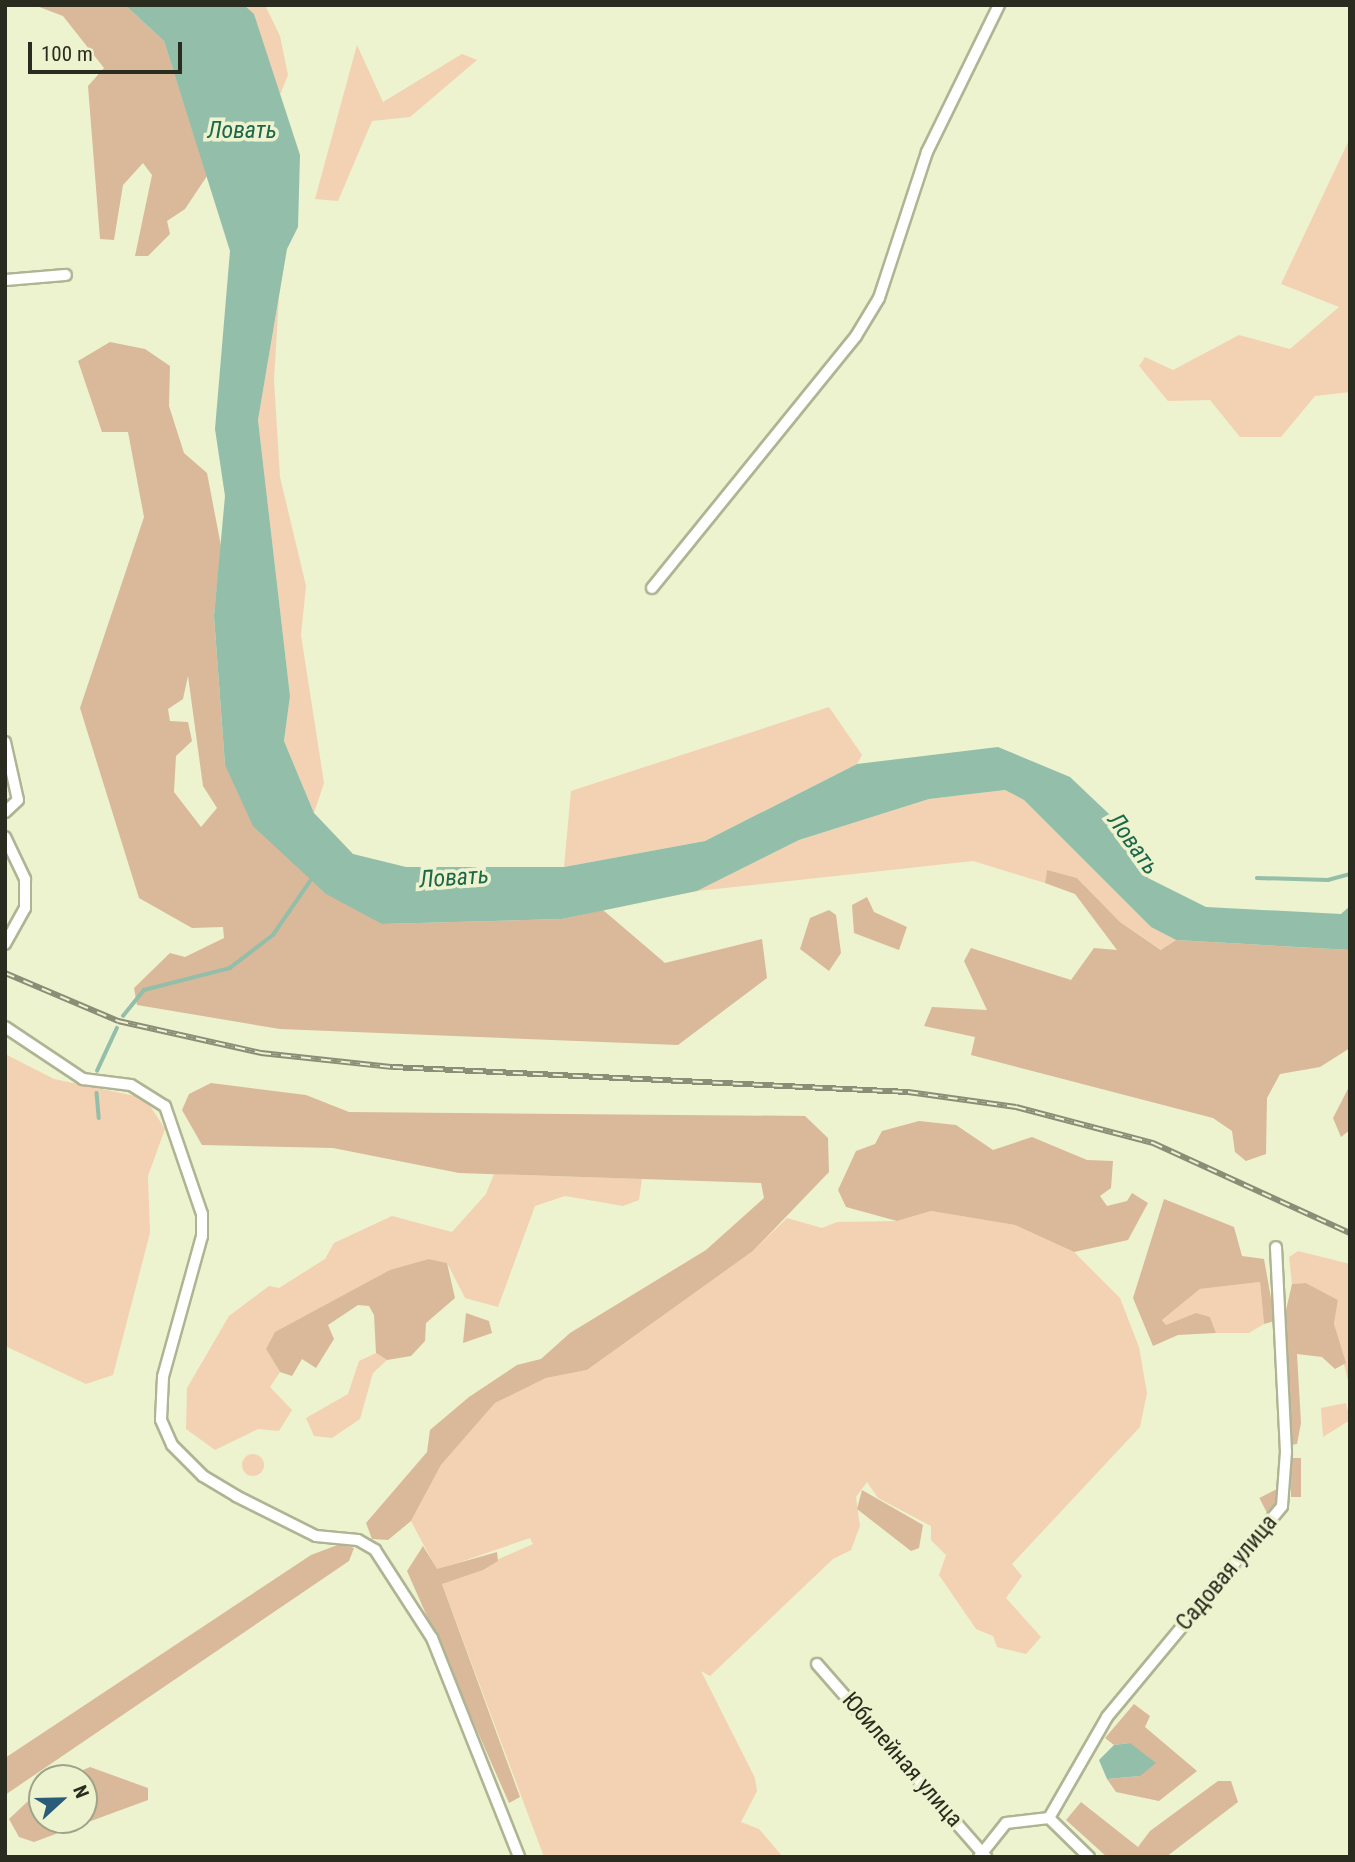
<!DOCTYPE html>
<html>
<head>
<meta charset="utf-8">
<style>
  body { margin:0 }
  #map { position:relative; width:1355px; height:1862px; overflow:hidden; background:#edf2cf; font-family:"Roboto Condensed",sans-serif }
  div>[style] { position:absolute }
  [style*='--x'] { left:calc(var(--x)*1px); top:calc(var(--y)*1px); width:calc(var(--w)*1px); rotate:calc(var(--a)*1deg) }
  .green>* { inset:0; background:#f3d2b3 }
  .round { border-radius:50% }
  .forest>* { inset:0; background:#d9b99a; transform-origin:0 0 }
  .water>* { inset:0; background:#93bea9 }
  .stream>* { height:3.5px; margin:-1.75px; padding:0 1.75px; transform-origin:1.75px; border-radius:1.75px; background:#93bea9 }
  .roads { filter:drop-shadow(2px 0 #afb493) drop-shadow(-2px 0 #afb493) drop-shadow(0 2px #afb493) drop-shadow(0 -2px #afb493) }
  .minor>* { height:10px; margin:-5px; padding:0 5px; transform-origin:5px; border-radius:5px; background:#fff }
  .rail>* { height:6px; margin-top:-3px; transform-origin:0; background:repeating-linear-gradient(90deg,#edf2cf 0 10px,#8b8e76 0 20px); box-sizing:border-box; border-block:2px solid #8b8e76 }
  span { translate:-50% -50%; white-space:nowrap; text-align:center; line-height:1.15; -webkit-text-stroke:7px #edf2cf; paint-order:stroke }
  .street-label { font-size:23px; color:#2a2c1f }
  .water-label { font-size:24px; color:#1d674a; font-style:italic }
  .frame { position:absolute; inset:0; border:7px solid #2a2c1f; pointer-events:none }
  .north { position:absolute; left:28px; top:1764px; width:70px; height:70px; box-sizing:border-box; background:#edf2cf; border:2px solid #9fa389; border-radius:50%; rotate:68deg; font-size:19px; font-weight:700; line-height:28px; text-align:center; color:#2a2c1f }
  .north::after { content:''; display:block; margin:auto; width:24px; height:32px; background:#295c79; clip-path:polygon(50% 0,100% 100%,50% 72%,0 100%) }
  .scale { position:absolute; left:28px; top:42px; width:154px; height:32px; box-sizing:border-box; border:4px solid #2a2c1f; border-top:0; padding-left:9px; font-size:21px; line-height:24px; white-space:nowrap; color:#2a2c1f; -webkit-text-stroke:5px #edf2cf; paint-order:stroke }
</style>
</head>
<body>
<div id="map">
  <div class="green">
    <div style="clip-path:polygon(244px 5px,265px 5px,280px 36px,288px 75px,280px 95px,254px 15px)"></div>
    <div style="clip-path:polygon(357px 45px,383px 102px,462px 54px,477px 60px,410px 117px,372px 121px,338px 201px,315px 199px)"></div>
    <div style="clip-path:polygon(1350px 138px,1350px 392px,1315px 396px,1281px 437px,1240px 437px,1210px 400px,1168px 401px,1139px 366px,1145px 357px,1173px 370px,1239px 335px,1290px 349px,1339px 307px,1281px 284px)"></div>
    <div style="clip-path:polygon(279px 297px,274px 380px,280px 477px,306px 586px,301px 635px,324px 783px,314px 813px,284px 741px,290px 696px,258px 420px)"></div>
    <div style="clip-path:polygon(829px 707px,862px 755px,857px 764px,705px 841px,564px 867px,571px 791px)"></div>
    <div style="clip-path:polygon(1005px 790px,1024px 800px,1151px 927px,1176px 940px,1162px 950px,1120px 922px,1077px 878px,1047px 871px,1045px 883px,973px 861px,697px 891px,799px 840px,929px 799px)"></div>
    <div style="clip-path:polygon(5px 1054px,54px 1079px,145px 1098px,165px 1129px,148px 1176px,150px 1233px,113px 1375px,86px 1384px,5px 1346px)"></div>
    <div style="clip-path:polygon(494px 1174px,642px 1179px,639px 1200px,623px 1206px,565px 1196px,535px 1206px,498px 1307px,465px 1298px,447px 1263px,429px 1259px,266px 1349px,280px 1372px,270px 1387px,292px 1410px,279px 1431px,258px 1429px,215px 1450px,186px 1429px,187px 1388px,229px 1316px,269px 1286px,279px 1288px,325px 1259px,334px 1243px,392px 1216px,452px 1232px,486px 1194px)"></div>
    <div style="clip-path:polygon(931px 1211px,1015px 1225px,1074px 1252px,1120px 1298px,1139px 1347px,1147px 1393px,1140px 1427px,1012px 1564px,1022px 1576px,1006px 1598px,1041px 1637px,1026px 1654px,997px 1647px,993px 1636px,976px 1629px,939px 1575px,946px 1555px,931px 1540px,931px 1526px,878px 1498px,867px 1482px,856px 1497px,860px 1526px,851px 1550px,833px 1559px,710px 1676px,701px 1671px,755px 1778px,757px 1791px,741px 1822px,759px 1829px,783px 1857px,544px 1857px,442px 1584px,533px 1544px,530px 1538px,437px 1570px,411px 1521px,441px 1465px,495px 1403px,546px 1378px,587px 1370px,753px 1251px,787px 1218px,822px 1228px,837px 1222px,897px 1221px)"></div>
    <div style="clip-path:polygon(1298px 1251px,1350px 1264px,1350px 1389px,1334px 1324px,1338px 1300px,1306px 1283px,1292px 1284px,1289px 1257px)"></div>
    <div style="clip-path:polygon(1260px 1282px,1264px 1324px,1249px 1333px,1216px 1333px,1210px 1317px,1166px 1325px,1162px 1320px,1200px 1289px)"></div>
    <div style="clip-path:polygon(376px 1353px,387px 1360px,373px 1373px,360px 1419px,332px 1438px,314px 1436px,306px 1418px,348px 1394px,359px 1361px)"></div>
    <div style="clip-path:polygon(1346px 1403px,1350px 1420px,1323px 1437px,1321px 1408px)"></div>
    <div class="round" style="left:242px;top:1454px;width:22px;height:22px"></div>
  </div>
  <div class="forest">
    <div style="clip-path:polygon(34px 5px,125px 5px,164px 41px,207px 176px,185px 209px,167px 221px,170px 234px,148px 256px,135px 256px,152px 175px,143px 163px,123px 185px,114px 240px,100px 239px,88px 86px,104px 68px,63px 16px)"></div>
    <div style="clip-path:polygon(evenodd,110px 342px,145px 349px,170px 366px,169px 406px,184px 453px,207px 473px,221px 546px,214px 616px,225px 765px,382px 924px,562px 919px,603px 910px,665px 963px,762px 939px,767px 978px,678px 1045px,280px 1029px,137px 1005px,134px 988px,170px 953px,185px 957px,224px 938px,223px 927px,192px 928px,139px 898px,80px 708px,144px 517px,128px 432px,102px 432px,78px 361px,110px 342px,188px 676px,203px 786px,217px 808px,201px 827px,174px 792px,176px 756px,192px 741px,188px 722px,170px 721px,168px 709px,183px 699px,188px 676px)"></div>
    <div style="clip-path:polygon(1047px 870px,1077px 878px,1120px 922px,1161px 950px,1176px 940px,1350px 950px,1350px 1048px,1320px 1067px,1280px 1074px,1267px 1098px,1266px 1154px,1246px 1161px,1235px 1152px,1232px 1131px,1213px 1118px,971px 1055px,975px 1037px,924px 1026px,932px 1007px,987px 1010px,964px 961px,971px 948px,1071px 980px,1094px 948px,1117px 950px,1075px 894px,1045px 883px)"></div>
    <div style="clip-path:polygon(867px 897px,874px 912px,907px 927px,899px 950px,854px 933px,852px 905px)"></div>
    <div style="clip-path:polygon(829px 910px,836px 915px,841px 953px,829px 971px,800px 949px,810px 918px)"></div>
    <div style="clip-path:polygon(211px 1083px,306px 1095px,349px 1112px,805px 1116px,828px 1138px,829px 1172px,753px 1251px,587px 1370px,546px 1378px,495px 1403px,441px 1465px,411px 1521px,388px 1540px,372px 1539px,366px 1523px,427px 1452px,430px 1430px,469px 1397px,517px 1365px,541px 1359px,570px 1333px,706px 1250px,764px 1198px,761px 1183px,459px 1173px,333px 1148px,202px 1145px,182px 1110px,189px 1094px)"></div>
    <div style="clip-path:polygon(1350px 1085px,1350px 1130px,1341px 1137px,1333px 1118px)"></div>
    <div style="clip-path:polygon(919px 1121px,956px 1125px,993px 1150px,1032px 1137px,1087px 1160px,1113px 1161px,1111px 1188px,1100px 1196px,1107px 1206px,1127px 1201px,1132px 1193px,1148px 1203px,1128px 1240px,1074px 1252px,1015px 1225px,931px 1211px,897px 1221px,846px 1207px,838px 1190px,856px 1151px,875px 1144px,882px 1131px)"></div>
    <div style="clip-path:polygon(1164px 1199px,1234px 1227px,1242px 1256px,1264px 1259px,1275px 1321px,1264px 1324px,1260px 1282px,1200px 1289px,1162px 1320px,1166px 1325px,1196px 1313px,1210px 1317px,1216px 1333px,1178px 1335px,1153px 1346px,1133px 1298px)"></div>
    <div style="clip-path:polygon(429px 1259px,447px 1263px,455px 1298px,426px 1323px,425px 1341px,411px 1356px,387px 1360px,376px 1353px,374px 1315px,369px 1306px,358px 1305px,328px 1325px,334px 1339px,316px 1368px,302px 1359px,292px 1376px,280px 1372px,266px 1349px,275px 1332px,390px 1270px)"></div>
    <div style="clip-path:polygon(1306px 1283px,1338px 1300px,1334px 1324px,1346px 1363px,1335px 1369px,1322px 1357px,1297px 1354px,1301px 1423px,1297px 1444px,1290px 1445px,1283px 1323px,1292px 1284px)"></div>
    <div style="clip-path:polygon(466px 1313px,489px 1321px,492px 1333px,463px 1343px)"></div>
    <div style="left:1291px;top:1458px;width:10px;height:39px"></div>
    <div style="left:1279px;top:1488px;width:18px;height:22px;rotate:63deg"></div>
    <div style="clip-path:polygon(862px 1490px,923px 1525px,919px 1548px,911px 1551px,857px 1509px)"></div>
    <div style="clip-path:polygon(340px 1544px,354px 1548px,349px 1561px,5px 1795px,5px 1758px,311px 1555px)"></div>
    <div style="clip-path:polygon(423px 1546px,437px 1569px,497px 1552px,498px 1561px,483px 1570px,442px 1584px,520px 1797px,509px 1803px,407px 1571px)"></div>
    <div style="clip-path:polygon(1134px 1704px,1150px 1716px,1145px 1727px,1197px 1771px,1159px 1801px,1116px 1792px,1107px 1779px,1140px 1776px,1130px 1743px,1114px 1745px,1105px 1738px)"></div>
    <div style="clip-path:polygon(90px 1767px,148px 1788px,148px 1800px,34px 1842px,19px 1837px,9px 1819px,42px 1788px,42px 1820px,84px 1820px,84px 1778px,65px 1778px)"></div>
    <div style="clip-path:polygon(1218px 1781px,1231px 1781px,1238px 1802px,1166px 1857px,1107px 1857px,1066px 1820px,1081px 1802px,1138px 1847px,1150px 1831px)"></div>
  </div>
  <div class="water">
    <div style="clip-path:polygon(125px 5px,244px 5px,254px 14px,300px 155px,298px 227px,287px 249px,258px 420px,290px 696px,284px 741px,314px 813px,353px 854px,406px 867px,564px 867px,705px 841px,857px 764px,998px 747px,1070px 777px,1109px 814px,1148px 878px,1206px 907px,1341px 914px,1350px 906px,1350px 950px,1176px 940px,1151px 927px,1024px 800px,1005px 790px,929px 799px,799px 840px,697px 891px,562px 919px,382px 924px,326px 894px,253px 826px,225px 765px,214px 616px,225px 496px,215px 429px,230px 251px,164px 41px)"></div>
    <div style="clip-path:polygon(1130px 1743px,1156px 1763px,1140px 1776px,1107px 1779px,1099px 1760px,1114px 1745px)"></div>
  </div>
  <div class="stream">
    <div style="--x:1257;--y:878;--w:71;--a:1.6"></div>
    <div style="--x:1328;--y:880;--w:23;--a:-15"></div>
    <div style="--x:123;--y:1016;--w:33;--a:-51"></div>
    <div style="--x:144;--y:990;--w:89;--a:-14.3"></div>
    <div style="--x:230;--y:968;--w:54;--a:-37.5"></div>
    <div style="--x:273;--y:935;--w:70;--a:-55.4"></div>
    <div style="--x:97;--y:1071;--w:47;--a:-65.1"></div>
    <div style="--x:97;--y:1093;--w:25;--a:85"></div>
  </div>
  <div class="roads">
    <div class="minor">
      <div style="--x:5;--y:280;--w:61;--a:-4.7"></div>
      <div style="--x:652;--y:588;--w:324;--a:-51"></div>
      <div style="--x:856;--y:336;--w:44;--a:-58.8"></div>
      <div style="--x:879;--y:298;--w:154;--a:-71.8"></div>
      <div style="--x:927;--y:152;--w:164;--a:-63.9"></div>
      <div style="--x:5;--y:742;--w:59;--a:77.4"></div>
      <div style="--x:18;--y:800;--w:18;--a:137"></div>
      <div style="--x:5;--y:837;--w:47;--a:64.5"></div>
      <div style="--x:25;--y:879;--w:29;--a:90"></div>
      <div style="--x:25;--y:908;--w:41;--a:119.1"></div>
      <div style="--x:5;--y:1027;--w:94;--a:33.7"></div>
      <div style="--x:83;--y:1079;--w:48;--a:7.1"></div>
      <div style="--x:131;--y:1085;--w:40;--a:32"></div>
      <div style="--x:165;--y:1106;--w:114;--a:71.1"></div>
      <div style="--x:202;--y:1214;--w:22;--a:90"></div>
      <div style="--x:202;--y:1236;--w:146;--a:105.5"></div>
      <div style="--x:163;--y:1377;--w:43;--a:92.7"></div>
      <div style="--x:161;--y:1420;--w:27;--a:66"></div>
      <div style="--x:172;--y:1445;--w:44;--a:45"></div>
      <div style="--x:203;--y:1476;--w:39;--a:31"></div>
      <div style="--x:236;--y:1496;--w:89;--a:26.6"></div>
      <div style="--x:316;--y:1536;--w:42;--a:5.4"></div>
      <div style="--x:358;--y:1540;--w:20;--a:30"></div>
      <div style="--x:375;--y:1550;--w:105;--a:57.1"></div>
      <div style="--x:432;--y:1638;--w:236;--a:68.3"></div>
      <div style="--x:817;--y:1664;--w:257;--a:48.8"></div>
      <div style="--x:1049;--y:1818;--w:116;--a:-60.1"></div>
      <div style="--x:1107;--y:1717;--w:274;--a:-50.3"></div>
      <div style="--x:1282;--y:1506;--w:54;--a:-85.8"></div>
      <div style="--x:1286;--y:1452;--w:205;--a:-92.8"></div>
      <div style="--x:1049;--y:1818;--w:56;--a:44.3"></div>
      <div style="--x:979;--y:1857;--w:43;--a:-51.5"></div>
      <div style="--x:1006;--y:1823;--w:43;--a:-6.6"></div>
    </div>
  </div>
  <div class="rail">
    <div style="--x:5;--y:973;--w:123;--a:23"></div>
    <div style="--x:118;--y:1021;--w:147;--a:12.6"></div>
    <div style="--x:261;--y:1053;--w:133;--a:6.1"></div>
    <div style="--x:393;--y:1067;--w:516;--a:2.78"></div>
    <div style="--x:908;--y:1092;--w:109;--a:7.9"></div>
    <div style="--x:1016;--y:1107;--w:142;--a:14.7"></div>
    <div style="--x:1153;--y:1143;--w:217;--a:24.6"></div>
  </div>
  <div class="street-label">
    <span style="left:1227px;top:1573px;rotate:-50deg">Садовая улица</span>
    <span style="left:902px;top:1760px;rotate:49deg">Юбилейная улица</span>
  </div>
  <div class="water-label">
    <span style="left:242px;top:131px">Ловать</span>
    <span style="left:1133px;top:844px;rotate:54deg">Ловать</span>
    <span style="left:454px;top:878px;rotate:-4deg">Ловать</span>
  </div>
  <div class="frame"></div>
  <div class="north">N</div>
  <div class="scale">100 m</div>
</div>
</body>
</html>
